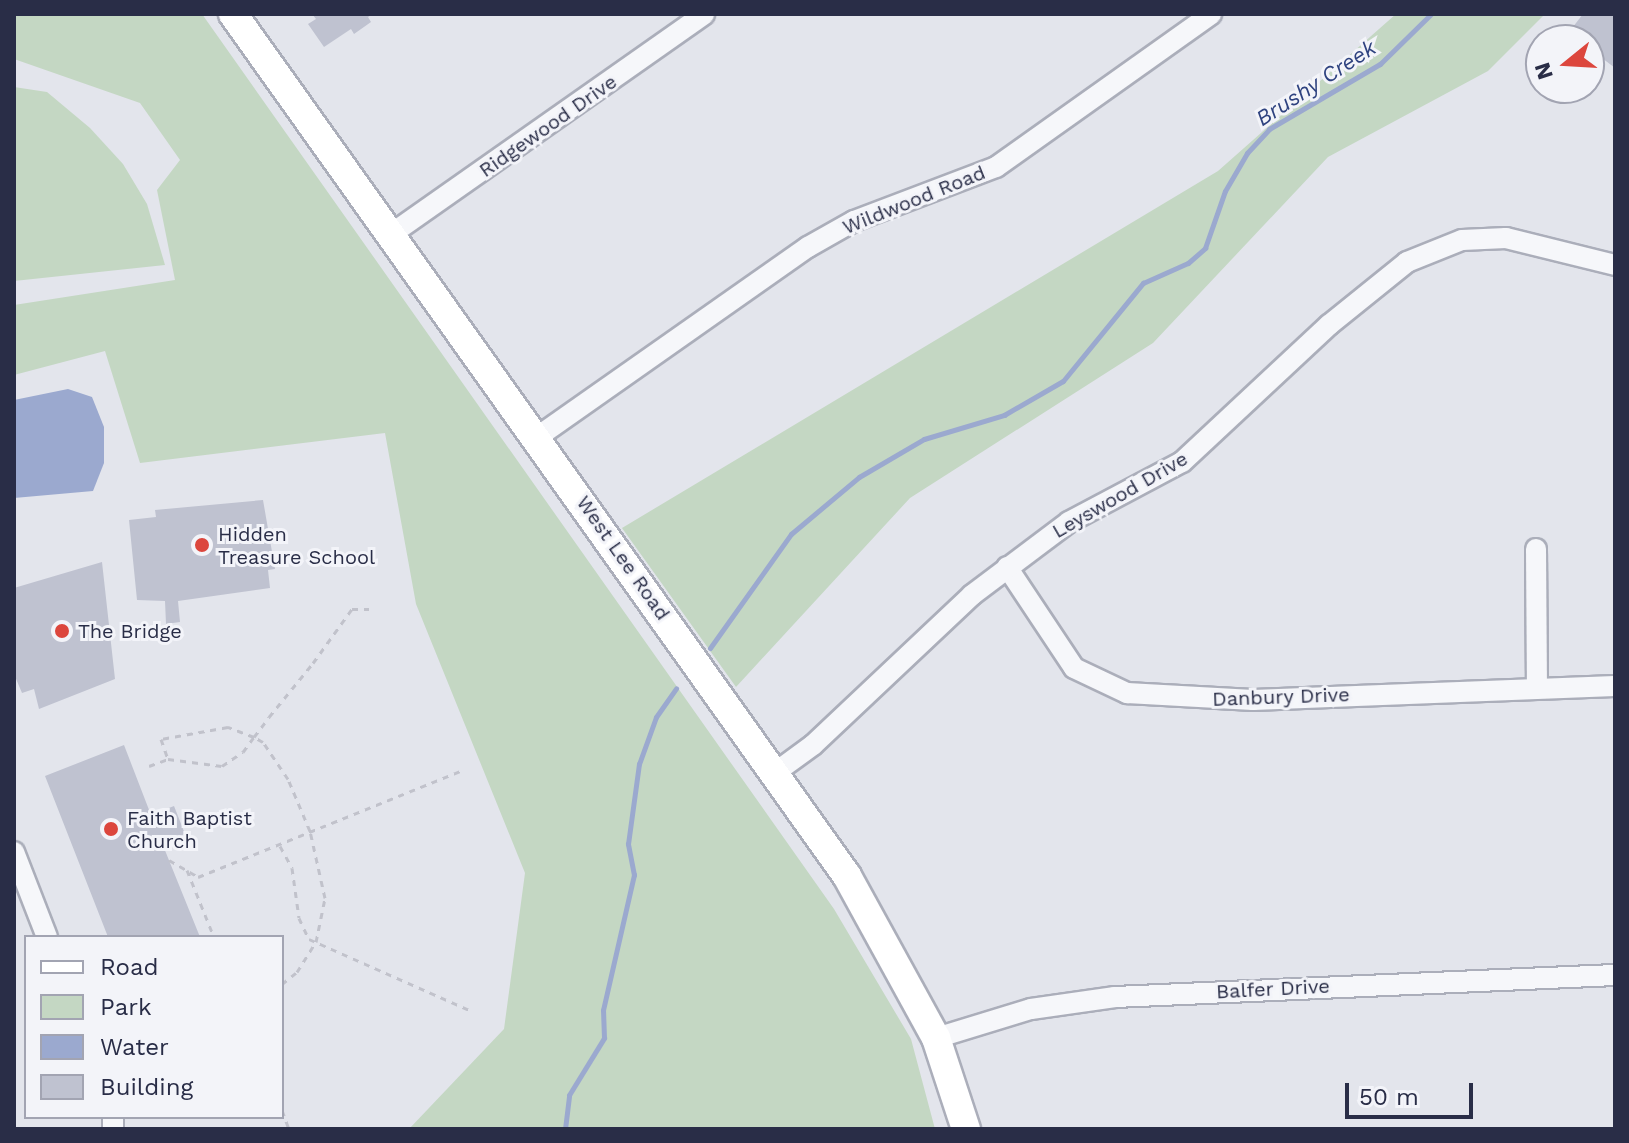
<!DOCTYPE html>
<html>
<head>
<meta charset="utf-8">
<style>
  body { margin:0 }
  #map { position:relative; width:1629px; height:1143px; overflow:hidden; background:#e3e5ec; font-family:"Work Sans",sans-serif }
  div>[style] { position:absolute }
  [style*='--x'] { left:calc(var(--x)*1px); top:calc(var(--y)*1px); width:calc(var(--w)*1px); rotate:calc(var(--a)*1deg) }
  .green>* { inset:0; background:#c4d7c3 }
  .water>* { inset:0; background:#9ba9cf }
  .stream>* { height:5px; margin:-2.5px; padding:0 2.5px; transform-origin:2.5px; border-radius:2.5px; background:#9ba9cf }
  .building>* { inset:0; background:#bfc2d0 }
  .path>* { height:3px; margin-top:-1.5px; transform-origin:0; background:repeating-linear-gradient(90deg,#c1c2cb 0 6px,transparent 0 12px) }
  .roads { filter:drop-shadow(2px 0 #abaeba) drop-shadow(-2px 0 #abaeba) drop-shadow(0 2px #abaeba) drop-shadow(0 -2px #abaeba) }
  .street>* { height:20px; margin:-10px; padding:0 10px; transform-origin:10px; border-radius:10px; background:#f6f7fa }
  .secondary>* { height:28px; margin:-14px; padding:0 14px; transform-origin:14px; border-radius:14px; background:#fff }
  .dots>* { width:22px; height:22px; translate:-50% -50%; box-sizing:border-box; border:4px solid #f3f4f9; border-radius:50% }
  span { translate:-50% -50%; white-space:nowrap; text-align:center; line-height:1.15; -webkit-text-stroke:6px #f3f4f9; paint-order:stroke }
  .street-label { font-size:20px; color:#292d47 }
  .poi-label { font-size:20px; color:#292d47 }
  .left { translate:0 -50%; text-align:left }
  .water-label { font-size:22px; color:#2e427f; font-style:italic }
  .frame { position:absolute; inset:0; border:16px solid #292d47; pointer-events:none }
  .legend { position:absolute; left:24px; top:935px; width:260px; height:184px; box-sizing:border-box; background:#f3f4f9; border:2px solid #a2a4b2; margin:0; padding:10px 14px; list-style:none; font-size:24px; color:#292d47 }
  .legend li { display:flex; align-items:center; gap:16px; height:40px }
  .legend b { width:40px; border:2px solid #a2a4b2 }
  .north { position:absolute; left:1525px; top:24px; width:80px; height:80px; box-sizing:border-box; background:#f3f4f9; border:2px solid #a2a4b2; border-radius:50%; rotate:252deg; font-size:22px; font-weight:700; line-height:32px; text-align:center; color:#292d47 }
  .north::after { content:''; display:block; margin:auto; width:28px; height:36px; background:#dc463d; clip-path:polygon(50% 0,100% 100%,50% 72%,0 100%) }
  .scale { position:absolute; left:1345px; top:1083px; width:128px; height:36px; box-sizing:border-box; border:4px solid #292d47; border-top:0; padding-left:10px; font-size:24px; line-height:28px; white-space:nowrap; color:#292d47; -webkit-text-stroke:6px #f3f4f9; paint-order:stroke }
</style>
</head>
<body>
<div id="map">
  <div class="green">
    <div style="clip-path:polygon(14px 14px,202px 14px,834px 909px,911px 1039px,935px 1129px,409px 1129px,504px 1029px,525px 873px,416px 604px,385px 433px,140px 463px,105px 351px,14px 375px,14px 305px,175px 280px,157px 190px,180px 160px,140px 103px,14px 59px)"></div>
    <div style="clip-path:polygon(1396px 14px,1545px 14px,1488px 71px,1328px 157px,1153px 343px,910px 498px,736px 687px,622px 528px,1218px 171px)"></div>
    <div style="clip-path:polygon(14px 87px,47px 92px,90px 128px,123px 164px,147px 204px,165px 265px,14px 281px)"></div>
  </div>
  <div class="water">
    <div style="clip-path:polygon(68px 389px,92px 397px,104px 427px,104px 463px,93px 491px,14px 498px,14px 400px)"></div>
  </div>
  <div class="stream">
    <div style="--x:710;--y:648;--w:140;--a:-54.6"></div>
    <div style="--x:791;--y:534;--w:89;--a:-40"></div>
    <div style="--x:859;--y:477;--w:75;--a:-30.3"></div>
    <div style="--x:924;--y:439;--w:84;--a:-16.7"></div>
    <div style="--x:1004;--y:415;--w:68;--a:-30"></div>
    <div style="--x:1063;--y:381;--w:127;--a:-50.8"></div>
    <div style="--x:1143;--y:283;--w:49;--a:-24"></div>
    <div style="--x:1188;--y:263;--w:23;--a:-41"></div>
    <div style="--x:1205;--y:248;--w:60;--a:-70.7"></div>
    <div style="--x:1225;--y:191;--w:44;--a:-59.9"></div>
    <div style="--x:1247;--y:153;--w:33;--a:-47"></div>
    <div style="--x:1269;--y:129;--w:129;--a:-30.4"></div>
    <div style="--x:1380;--y:64;--w:71;--a:-44.4"></div>
    <div style="--x:565;--y:1129;--w:34;--a:-83"></div>
    <div style="--x:569;--y:1095;--w:67;--a:-58.4"></div>
    <div style="--x:604;--y:1038;--w:28;--a:-92"></div>
    <div style="--x:603;--y:1010;--w:139;--a:-77.1"></div>
    <div style="--x:634;--y:875;--w:32;--a:-101"></div>
    <div style="--x:628;--y:844;--w:81;--a:-82.2"></div>
    <div style="--x:639;--y:764;--w:50;--a:-70.1"></div>
    <div style="--x:656;--y:717;--w:35;--a:-55"></div>
  </div>
  <div class="building">
    <div style="clip-path:polygon(312px 14px,373px 14px,368px 17px,371px 22px,354px 34px,351px 29px,324px 47px,308px 24px,316px 19px)"></div>
    <div style="clip-path:polygon(1583px 14px,1615px 14px,1615px 68px,1589px 48px,1589px 40px,1569px 32px)"></div>
    <div style="clip-path:polygon(263px 500px,275px 569px,268px 570px,270px 588px,178px 601px,180px 622px,166px 624px,165px 601px,137px 600px,129px 520px,156px 517px,155px 510px)"></div>
    <div style="clip-path:polygon(102px 562px,115px 679px,39px 709px,34px 689px,22px 693px,14px 674px,14px 588px)"></div>
    <div style="clip-path:polygon(124px 745px,151px 815px,174px 806px,185px 834px,162px 843px,200px 937px,108px 937px,45px 776px)"></div>
  </div>
  <div class="path">
    <div style="--x:149;--y:766;--w:20;--a:-20"></div>
    <div style="--x:280;--y:846;--w:25;--a:61"></div>
    <div style="--x:292;--y:868;--w:50;--a:82"></div>
    <div style="--x:299;--y:918;--w:23;--a:65"></div>
    <div style="--x:309;--y:939;--w:175;--a:23.9"></div>
    <div style="--x:169;--y:860;--w:34;--a:30"></div>
    <div style="--x:198;--y:877;--w:286;--a:-22"></div>
    <div style="--x:187;--y:870;--w:72;--a:68.1"></div>
    <div style="--x:282;--y:984;--w:19;--a:-39"></div>
    <div style="--x:297;--y:972;--w:36;--a:-58"></div>
    <div style="--x:316;--y:942;--w:45;--a:-78.4"></div>
    <div style="--x:325;--y:898;--w:69;--a:-102.6"></div>
    <div style="--x:310;--y:831;--w:56;--a:-112.9"></div>
    <div style="--x:288;--y:779;--w:45;--a:-124"></div>
    <div style="--x:263;--y:742;--w:10;--a:-151"></div>
    <div style="--x:254;--y:737;--w:28;--a:-159"></div>
    <div style="--x:228;--y:727;--w:68;--a:169.8"></div>
    <div style="--x:161;--y:739;--w:21;--a:71"></div>
    <div style="--x:168;--y:759;--w:54;--a:7.4"></div>
    <div style="--x:222;--y:766;--w:25;--a:-34"></div>
    <div style="--x:243;--y:752;--w:19;--a:-54"></div>
    <div style="--x:254;--y:737;--w:25;--a:-53"></div>
    <div style="--x:269;--y:717;--w:70;--a:-50.8"></div>
    <div style="--x:313;--y:663;--w:67;--a:-54.2"></div>
    <div style="--x:352;--y:609;--w:17;--a:0"></div>
    <div style="--x:282;--y:1110;--w:20;--a:70"></div>
  </div>
  <div class="roads">
    <div class="street">
      <div style="--x:390;--y:235;--w:384;--a:-35.1"></div>
      <div style="--x:536;--y:438;--w:332;--a:-35.1"></div>
      <div style="--x:808;--y:247;--w:53;--a:-29.5"></div>
      <div style="--x:854;--y:221;--w:152;--a:-20.8"></div>
      <div style="--x:996;--y:167;--w:264;--a:-35.4"></div>
      <div style="--x:1536;--y:549;--w:139;--a:89.6"></div>
      <div style="--x:1007;--y:567;--w:121;--a:56.4"></div>
      <div style="--x:1074;--y:668;--w:59;--a:25.3"></div>
      <div style="--x:1127;--y:693;--w:126;--a:3.2"></div>
      <div style="--x:1253;--y:700;--w:362;--a:-2.2"></div>
      <div style="--x:776;--y:772;--w:46;--a:-36.1"></div>
      <div style="--x:813;--y:745;--w:219;--a:-43.3"></div>
      <div style="--x:972;--y:595;--w:121;--a:-37"></div>
      <div style="--x:1069;--y:522;--w:128;--a:-28"></div>
      <div style="--x:1182;--y:462;--w:201;--a:-43"></div>
      <div style="--x:1329;--y:325;--w:100;--a:-38.9"></div>
      <div style="--x:1407;--y:262;--w:59;--a:-21.8"></div>
      <div style="--x:1462;--y:240;--w:44;--a:-2.6"></div>
      <div style="--x:1506;--y:238;--w:112;--a:13.9"></div>
      <div style="--x:14;--y:852;--w:91;--a:68.8"></div>
      <div style="--x:936;--y:1038;--w:99;--a:-17"></div>
      <div style="--x:1031;--y:1009;--w:85;--a:-8.1"></div>
      <div style="--x:1115;--y:997;--w:500;--a:-2.52"></div>
      <div style="--x:113;--y:1129;--w:12;--a:-90"></div>
    </div>
    <div class="secondary">
      <div style="--x:233;--y:14;--w:1058;--a:54.54"></div>
      <div style="--x:847;--y:876;--w:185;--a:61.2"></div>
      <div style="--x:936;--y:1038;--w:96;--a:71.8"></div>
    </div>
  </div>
  <div class="dots">
    <div style="left:202px;top:545px;background:#dc463d"></div>
    <div style="left:62px;top:631px;background:#dc463d"></div>
    <div style="left:111px;top:829px;background:#dc463d"></div>
  </div>
  <div class="street-label">
    <span style="left:548px;top:126px;rotate:-35deg">Ridgewood Drive</span>
    <span style="left:914px;top:200px;rotate:-22deg">Wildwood Road</span>
    <span style="left:1120px;top:495px;rotate:-30deg">Leyswood Drive</span>
    <span style="left:623px;top:558px;rotate:55deg">West Lee Road</span>
    <span style="left:1281px;top:697px;rotate:-2deg">Danbury Drive</span>
    <span style="left:1273px;top:989px;rotate:-3deg">Balfer Drive</span>
  </div>
  <div class="poi-label">
    <span class="left" style="left:218px;top:546px">Hidden<br>Treasure School</span>
    <span class="left" style="left:78px;top:631px">The Bridge</span>
    <span class="left" style="left:127px;top:830px">Faith Baptist<br>Church</span>
  </div>
  <div class="water-label">
    <span style="left:1316px;top:83px;rotate:-33deg">Brushy Creek</span>
  </div>
  <div class="frame"></div>
  <ul class="legend">
  <li><b style="height:10px;background:#fff"></b>Road</li>
  <li><b style="height:22px;background:#c4d7c3"></b>Park</li>
  <li><b style="height:22px;background:#9ba9cf"></b>Water</li>
  <li><b style="height:22px;background:#bfc2d0"></b>Building</li>
  </ul>
  <div class="north">N</div>
  <div class="scale">50 m</div>
</div>
</body>
</html>
